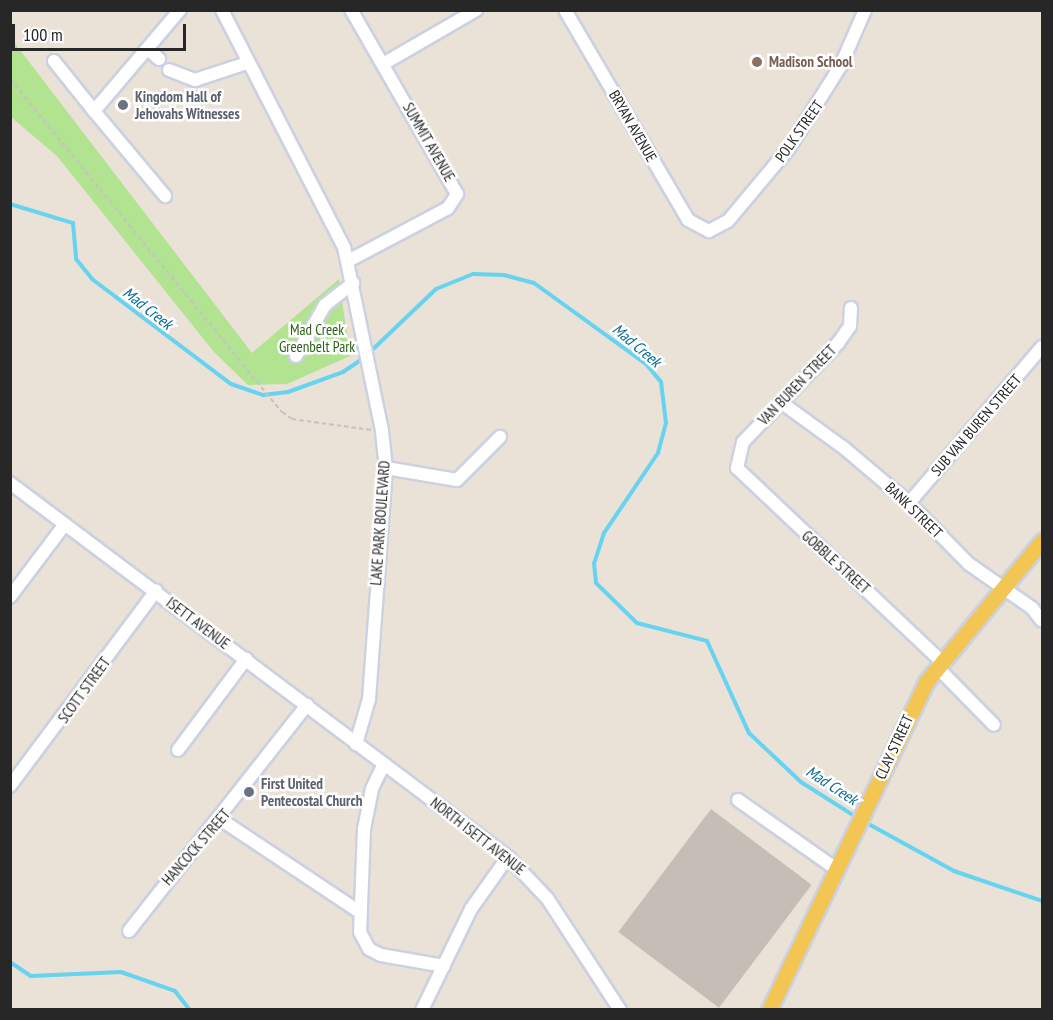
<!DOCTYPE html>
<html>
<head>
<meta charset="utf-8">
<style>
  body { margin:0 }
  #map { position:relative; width:1053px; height:1020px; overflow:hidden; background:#eae1d7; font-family:"PT Sans Narrow",sans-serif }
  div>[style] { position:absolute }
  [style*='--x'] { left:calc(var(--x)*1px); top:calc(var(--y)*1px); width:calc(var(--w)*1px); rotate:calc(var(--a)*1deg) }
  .green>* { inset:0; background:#b1e391 }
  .stream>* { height:4px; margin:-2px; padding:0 2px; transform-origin:2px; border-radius:2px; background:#66d3f0 }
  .building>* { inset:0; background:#c5beb7; transform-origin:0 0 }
  .path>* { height:2px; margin-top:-1px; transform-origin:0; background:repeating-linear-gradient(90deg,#c3c3c3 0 4.5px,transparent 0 7.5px) }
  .roads { filter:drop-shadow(2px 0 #ccd1e1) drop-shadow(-2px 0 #ccd1e1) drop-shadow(0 2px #ccd1e1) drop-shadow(0 -2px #ccd1e1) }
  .minor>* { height:12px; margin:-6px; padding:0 6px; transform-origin:6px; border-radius:6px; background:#fff }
  .major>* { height:15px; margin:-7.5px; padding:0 7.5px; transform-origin:7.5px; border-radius:7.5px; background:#f3c553 }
  .dots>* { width:16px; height:16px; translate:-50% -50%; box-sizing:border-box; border:3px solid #fff; border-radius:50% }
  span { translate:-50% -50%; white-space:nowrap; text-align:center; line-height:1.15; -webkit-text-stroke:5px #fff; paint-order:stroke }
  .education-label { font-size:15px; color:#785e54; font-weight:700 }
  .left { translate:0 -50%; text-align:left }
  .worship-label { font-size:15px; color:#5b616d; font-weight:700 }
  .street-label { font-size:15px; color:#272727 }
  .park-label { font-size:15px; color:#2b6317 }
  .water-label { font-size:16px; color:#0a6e97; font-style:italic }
  .frame { position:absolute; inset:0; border:12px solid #272727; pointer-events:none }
  .scale { position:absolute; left:12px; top:24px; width:174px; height:27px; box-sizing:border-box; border:3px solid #272727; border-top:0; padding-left:8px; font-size:18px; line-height:21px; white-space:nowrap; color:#272727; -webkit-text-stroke:4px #fff; paint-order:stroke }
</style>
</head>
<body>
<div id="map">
  <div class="green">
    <div style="clip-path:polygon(10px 37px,252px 353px,339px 279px,350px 356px,287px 384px,248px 385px,214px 352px,57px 156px,11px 117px)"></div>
  </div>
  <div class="stream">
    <div style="--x:10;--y:204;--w:66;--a:16.8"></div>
    <div style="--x:73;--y:223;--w:36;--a:85"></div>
    <div style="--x:76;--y:259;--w:26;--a:51"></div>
    <div style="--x:92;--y:279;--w:174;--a:37.1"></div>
    <div style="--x:231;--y:384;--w:34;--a:19"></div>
    <div style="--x:263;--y:395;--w:25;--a:-7"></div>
    <div style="--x:288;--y:392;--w:59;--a:-20"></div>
    <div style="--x:343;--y:372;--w:25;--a:-34"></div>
    <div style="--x:369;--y:353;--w:93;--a:-43.7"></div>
    <div style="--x:436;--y:289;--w:40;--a:-22"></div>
    <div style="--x:473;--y:274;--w:31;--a:2"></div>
    <div style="--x:504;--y:275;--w:31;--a:15"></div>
    <div style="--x:534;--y:283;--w:138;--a:35.9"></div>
    <div style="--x:646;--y:364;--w:23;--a:50"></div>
    <div style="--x:661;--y:382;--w:41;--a:83"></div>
    <div style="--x:666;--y:423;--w:31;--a:105"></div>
    <div style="--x:658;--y:453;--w:97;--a:124"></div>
    <div style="--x:604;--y:533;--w:32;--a:108"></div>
    <div style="--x:594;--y:563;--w:20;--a:84"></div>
    <div style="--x:596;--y:583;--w:57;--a:44.3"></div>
    <div style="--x:637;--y:623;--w:72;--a:14.4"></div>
    <div style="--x:707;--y:641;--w:101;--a:65.5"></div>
    <div style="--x:749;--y:733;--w:71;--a:43.3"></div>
    <div style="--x:801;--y:782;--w:65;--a:32.5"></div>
    <div style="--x:863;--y:821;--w:104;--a:28.8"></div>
    <div style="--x:954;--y:871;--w:93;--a:18.8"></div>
    <div style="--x:10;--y:962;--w:25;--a:34"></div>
    <div style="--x:31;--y:976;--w:90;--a:-2.5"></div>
    <div style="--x:121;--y:972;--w:57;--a:19.4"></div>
    <div style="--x:175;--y:991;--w:24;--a:52"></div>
  </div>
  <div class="building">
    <div style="left:711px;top:809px;width:126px;height:154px;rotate:37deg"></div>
  </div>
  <div class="path">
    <div style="--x:10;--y:79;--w:430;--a:50.8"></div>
    <div style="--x:282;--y:412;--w:12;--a:35"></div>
    <div style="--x:292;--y:419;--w:80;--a:7.9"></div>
  </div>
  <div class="roads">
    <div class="minor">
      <div style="--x:222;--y:10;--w:267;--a:62.8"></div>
      <div style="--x:344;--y:247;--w:188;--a:78.3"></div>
      <div style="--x:382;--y:431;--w:37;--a:84"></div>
      <div style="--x:386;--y:468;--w:232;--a:94.2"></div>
      <div style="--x:369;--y:699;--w:47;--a:106.1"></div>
      <div style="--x:565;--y:10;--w:243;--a:59.6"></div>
      <div style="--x:688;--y:220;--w:24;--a:28"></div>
      <div style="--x:709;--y:231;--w:21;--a:-28"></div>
      <div style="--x:728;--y:221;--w:95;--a:-50.1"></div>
      <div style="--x:789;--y:148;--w:98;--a:-57.9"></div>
      <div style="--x:841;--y:65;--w:60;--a:-66.4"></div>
      <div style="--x:148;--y:49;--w:15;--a:42"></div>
      <div style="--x:54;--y:61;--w:64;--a:51.3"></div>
      <div style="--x:94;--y:111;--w:133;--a:-49.6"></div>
      <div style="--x:383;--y:64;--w:108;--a:-30.1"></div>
      <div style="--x:169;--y:70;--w:28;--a:21"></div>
      <div style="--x:195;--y:80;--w:55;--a:-18.1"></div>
      <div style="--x:94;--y:111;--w:111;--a:50.1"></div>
      <div style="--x:348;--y:261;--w:113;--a:-27.9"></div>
      <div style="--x:448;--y:208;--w:17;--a:-57"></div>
      <div style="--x:457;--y:194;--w:212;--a:-119.9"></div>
      <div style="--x:851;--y:308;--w:18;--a:93"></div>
      <div style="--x:850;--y:326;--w:21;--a:125"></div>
      <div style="--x:838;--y:343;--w:137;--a:133.8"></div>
      <div style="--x:743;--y:442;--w:27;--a:103"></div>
      <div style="--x:737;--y:468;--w:281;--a:43.4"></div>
      <div style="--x:296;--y:356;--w:59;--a:-60.4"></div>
      <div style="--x:325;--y:305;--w:36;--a:-38"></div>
      <div style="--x:782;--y:403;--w:77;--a:36"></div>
      <div style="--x:844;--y:448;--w:85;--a:40.2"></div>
      <div style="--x:909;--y:503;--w:86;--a:45.5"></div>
      <div style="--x:969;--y:564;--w:77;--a:34.9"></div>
      <div style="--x:1032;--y:608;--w:16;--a:52"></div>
      <div style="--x:386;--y:468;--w:72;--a:9.6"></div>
      <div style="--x:457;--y:480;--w:61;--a:-45"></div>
      <div style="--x:10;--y:483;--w:623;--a:36.91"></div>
      <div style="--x:508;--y:857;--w:57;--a:46.4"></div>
      <div style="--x:547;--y:898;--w:134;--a:56.9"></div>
      <div style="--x:909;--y:503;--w:205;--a:-49.6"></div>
      <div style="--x:10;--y:597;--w:91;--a:-53"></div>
      <div style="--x:937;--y:667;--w:81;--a:45.5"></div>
      <div style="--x:178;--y:750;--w:114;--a:-53.2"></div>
      <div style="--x:384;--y:764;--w:28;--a:116"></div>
      <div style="--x:372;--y:789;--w:41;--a:101.3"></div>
      <div style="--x:364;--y:829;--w:103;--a:92.2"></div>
      <div style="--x:360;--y:932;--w:19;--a:62"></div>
      <div style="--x:369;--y:949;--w:13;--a:27"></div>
      <div style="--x:381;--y:955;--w:64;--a:9.9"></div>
      <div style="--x:10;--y:786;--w:244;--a:-53.2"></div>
      <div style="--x:738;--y:800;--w:120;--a:35.1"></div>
      <div style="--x:220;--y:819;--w:166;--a:33.7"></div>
      <div style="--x:129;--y:931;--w:288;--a:-51.8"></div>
      <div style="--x:422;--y:1010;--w:112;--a:-64.1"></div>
      <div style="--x:471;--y:909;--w:64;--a:-54.6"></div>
    </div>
    <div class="major">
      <div style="--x:769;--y:1010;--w:364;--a:-64.4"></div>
      <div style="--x:926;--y:682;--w:183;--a:-50.6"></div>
    </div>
  </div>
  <div class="dots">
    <div style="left:757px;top:62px;background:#8d6e63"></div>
    <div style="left:123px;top:105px;background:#6b7280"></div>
    <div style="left:249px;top:792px;background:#6b7280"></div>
  </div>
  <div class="education-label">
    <span class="left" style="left:769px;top:62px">Madison School</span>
  </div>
  <div class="worship-label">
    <span class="left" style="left:135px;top:105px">Kingdom Hall of<br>Jehovahs Witnesses</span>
    <span class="left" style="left:261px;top:792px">First United<br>Pentecostal Church</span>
  </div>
  <div class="street-label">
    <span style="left:633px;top:126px;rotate:60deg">BRYAN AVENUE</span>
    <span style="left:799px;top:131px;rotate:-55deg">POLK STREET</span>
    <span style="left:429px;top:142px;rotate:60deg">SUMMIT AVENUE</span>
    <span style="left:797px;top:385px;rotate:-46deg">VAN BUREN STREET</span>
    <span style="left:976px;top:425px;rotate:-49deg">SUB VAN BUREN STREET</span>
    <span style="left:914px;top:510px;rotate:44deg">BANK STREET</span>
    <span style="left:380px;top:523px;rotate:-86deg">LAKE PARK BOULEVARD</span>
    <span style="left:836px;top:562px;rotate:42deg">GOBBLE STREET</span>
    <span style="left:198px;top:623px;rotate:37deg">ISETT AVENUE</span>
    <span style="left:84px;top:690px;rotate:-54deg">SCOTT STREET</span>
    <span style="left:894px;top:747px;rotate:-65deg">CLAY STREET</span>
    <span style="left:478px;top:836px;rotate:38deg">NORTH ISETT AVENUE</span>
    <span style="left:196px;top:847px;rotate:-49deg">HANCOCK STREET</span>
  </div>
  <div class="park-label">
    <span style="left:317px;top:338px">Mad Creek<br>Greenbelt Park</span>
  </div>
  <div class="water-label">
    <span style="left:148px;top:308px;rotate:38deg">Mad Creek</span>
    <span style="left:637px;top:345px;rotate:40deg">Mad Creek</span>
    <span style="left:832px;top:785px;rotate:33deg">Mad Creek</span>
  </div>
  <div class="frame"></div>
  <div class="scale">100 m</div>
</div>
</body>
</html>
